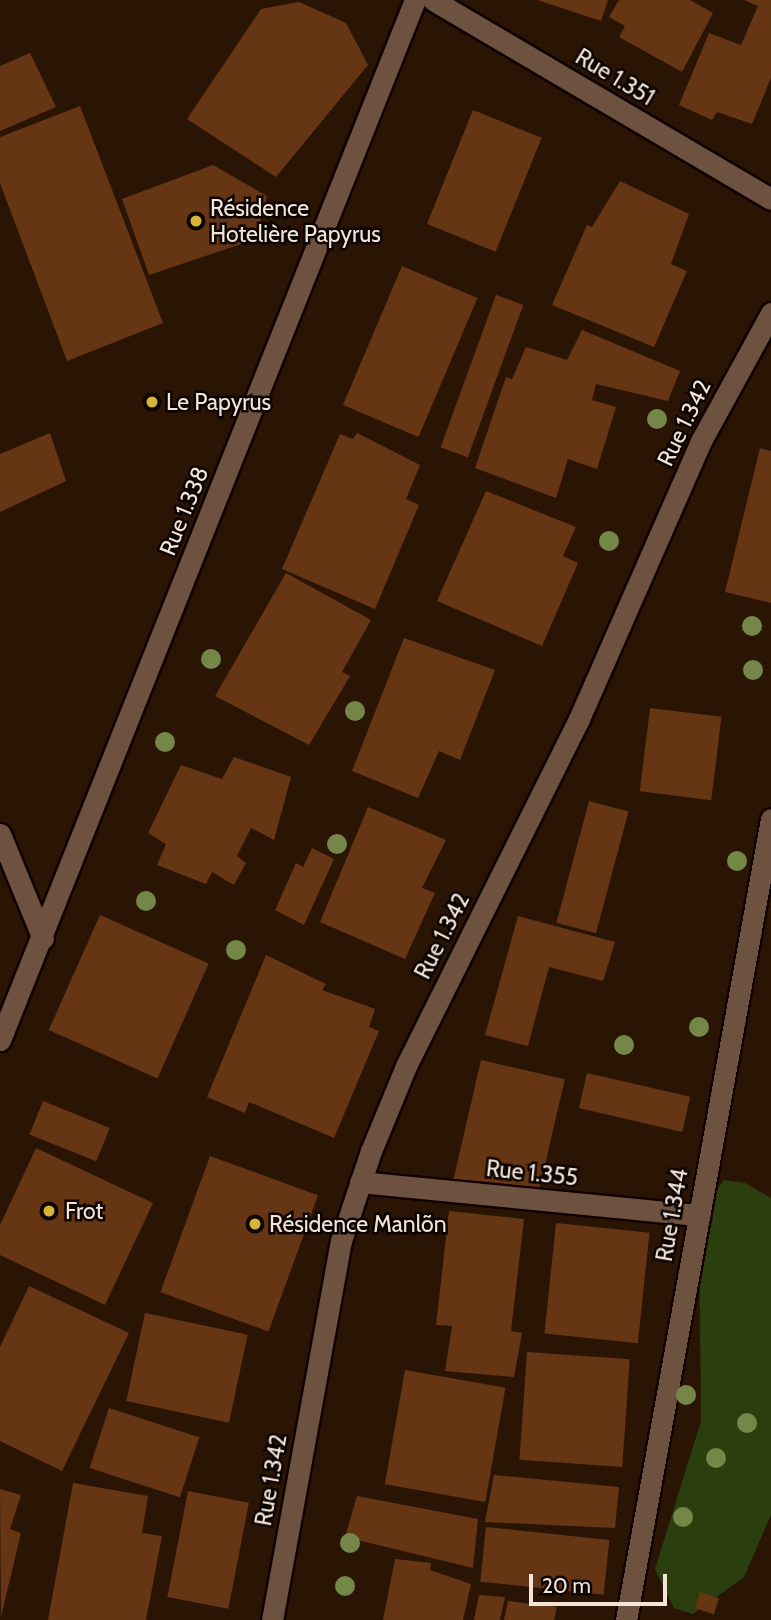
<!DOCTYPE html>
<html>
<head>
<meta charset="utf-8">
<style>
  body { margin:0 }
  #map { position:relative; width:771px; height:1620px; overflow:hidden; background:#2a1504; font-family:Cabin,sans-serif }
  div>[style] { position:absolute }
  [style*='--x'] { left:calc(var(--x)*1px); top:calc(var(--y)*1px); width:calc(var(--w)*1px); rotate:calc(var(--a)*1deg) }
  .green>* { inset:0; background:#2a3f0d }
  .building>* { inset:0; background:#663514; transform-origin:0 0 }
  .roads { filter:drop-shadow(2px 0 #110200) drop-shadow(-2px 0 #110200) drop-shadow(0 2px #110200) drop-shadow(0 -2px #110200) }
  .street>* { height:21px; margin:-10.5px; padding:0 10.5px; transform-origin:10.5px; border-radius:10.5px; background:#6c523f }
  .trees>* { width:20px; height:20px; margin:-10px; border-radius:50%; background:#758649 }
  .dots>* { width:19px; height:19px; translate:-50% -50%; box-sizing:border-box; border:4px solid #0c0401; border-radius:50% }
  span { translate:-50% -50%; white-space:nowrap; text-align:center; line-height:1.15; -webkit-text-stroke:5px #0c0401; paint-order:stroke }
  .street-label { font-size:23px; color:#f3e4d9 }
  .poi-label { font-size:23px; color:#f3e4d9 }
  .left { translate:0 -50%; text-align:left }
  .scale { position:absolute; left:529px; top:1574px; width:138px; height:32px; box-sizing:border-box; border:4px solid #f3e4d9; border-top:0; padding-left:9px; font-size:21px; line-height:24px; white-space:nowrap; color:#f3e4d9; -webkit-text-stroke:5px #0c0401; paint-order:stroke }
</style>
</head>
<body>
<div id="map">
  <div class="green">
    <div style="clip-path:polygon(724px 1180px,745px 1183px,771px 1198px,771px 1515px,744px 1577px,693px 1614px,674px 1608px,655px 1569px,701px 1421px,699px 1215px)"></div>
  </div>
  <div class="building">
    <div style="clip-path:polygon(537px 0,608px 0,601px 21px)"></div>
    <div style="clip-path:polygon(619px 0,690px 0,713px 13px,682px 72px,619px 37px,625px 26px,609px 17px)"></div>
    <div style="clip-path:polygon(744px 0,771px 0,771px 78px,752px 124px,717px 112px,712px 120px,679px 105px,709px 33px,741px 45px,758px 6px)"></div>
    <div style="clip-path:polygon(299px 2px,346px 23px,368px 65px,276px 177px,187px 119px,261px 9px)"></div>
    <div style="clip-path:polygon(30px 53px,56px 107px,0 131px,0 66px)"></div>
    <div style="clip-path:polygon(80px 106px,163px 323px,67px 361px,0 183px,0 137px)"></div>
    <div style="left:473px;top:110px;width:74px;height:123px;rotate:22deg"></div>
    <div style="clip-path:polygon(213px 165px,267px 196px,256px 239px,149px 275px,122px 199px)"></div>
    <div style="clip-path:polygon(620px 181px,689px 214px,671px 264px,687px 271px,654px 347px,552px 305px,587px 225px,592px 227px)"></div>
    <div style="left:402px;top:266px;width:82px;height:151px;rotate:23deg"></div>
    <div style="left:496px;top:295px;width:29px;height:162px;rotate:20deg"></div>
    <div style="clip-path:polygon(582px 330px,680px 371px,668px 401px,596px 384px,592px 400px,616px 407px,597px 469px,568px 459px,556px 498px,475px 468px,506px 377px,512px 379px,526px 347px,567px 360px)"></div>
    <div style="clip-path:polygon(50px 433px,66px 481px,0 512px,0 454px)"></div>
    <div style="clip-path:polygon(357px 433px,420px 465px,406px 499px,419px 505px,375px 609px,282px 569px,340px 434px,353px 439px)"></div>
    <div style="clip-path:polygon(760px 448px,771px 451px,771px 603px,725px 592px)"></div>
    <div style="clip-path:polygon(486px 491px,576px 527px,563px 556px,578px 563px,542px 646px,437px 601px)"></div>
    <div style="clip-path:polygon(286px 573px,371px 620px,342px 672px,350px 676px,309px 745px,215px 696px)"></div>
    <div style="clip-path:polygon(404px 638px,495px 670px,460px 760px,439px 751px,418px 798px,352px 771px)"></div>
    <div style="left:650px;top:708px;width:72px;height:84px;rotate:7deg"></div>
    <div style="clip-path:polygon(234px 757px,291px 777px,274px 840px,251px 828px,237px 856px,246px 863px,234px 885px,212px 872px,206px 884px,157px 865px,166px 844px,148px 833px,181px 765px,222px 779px)"></div>
    <div style="left:589px;top:801px;width:41px;height:126px;rotate:15deg"></div>
    <div style="clip-path:polygon(368px 807px,446px 840px,422px 888px,435px 893px,405px 959px,320px 922px)"></div>
    <div style="clip-path:polygon(312px 848px,334px 859px,304px 925px,275px 910px,296px 863px,303px 867px)"></div>
    <div style="left:100px;top:915px;width:119px;height:126px;rotate:24deg"></div>
    <div style="clip-path:polygon(518px 916px,615px 942px,603px 981px,549px 967px,528px 1046px,485px 1035px)"></div>
    <div style="clip-path:polygon(266px 955px,326px 984px,322px 990px,375px 1009px,369px 1027px,379px 1031px,334px 1138px,249px 1102px,245px 1113px,207px 1097px)"></div>
    <div style="left:481px;top:1060px;width:86px;height:127px;rotate:13deg"></div>
    <div style="left:587px;top:1073px;width:106px;height:36px;rotate:13deg"></div>
    <div style="left:43px;top:1101px;width:72px;height:36px;rotate:22deg"></div>
    <div style="clip-path:polygon(36px 1148px,153px 1203px,105px 1305px,0 1255px,0 1225px)"></div>
    <div style="left:210px;top:1156px;width:115px;height:145px;rotate:20deg"></div>
    <div style="clip-path:polygon(449px 1211px,524px 1219px,511px 1331px,522px 1333px,514px 1377px,445px 1371px,452px 1326px,436px 1325px)"></div>
    <div style="left:556px;top:1223px;width:94px;height:111px;rotate:6deg"></div>
    <div style="clip-path:polygon(29px 1286px,129px 1333px,62px 1471px,0 1441px,0 1347px)"></div>
    <div style="left:145px;top:1313px;width:105px;height:90px;rotate:12deg"></div>
    <div style="left:527px;top:1352px;width:103px;height:108px;rotate:4deg"></div>
    <div style="left:405px;top:1370px;width:102px;height:116px;rotate:10deg"></div>
    <div style="left:109px;top:1408px;width:95px;height:63px;rotate:18deg"></div>
    <div style="clip-path:polygon(494px 1475px,619px 1487px,615px 1528px,485px 1522px)"></div>
    <div style="clip-path:polygon(73px 1483px,148px 1496px,142px 1533px,162px 1536px,146px 1620px,48px 1620px)"></div>
    <div style="clip-path:polygon(0 1489px,21px 1495px,10px 1529px,21px 1533px,1px 1617px)"></div>
    <div style="left:188px;top:1491px;width:62px;height:108px;rotate:11deg"></div>
    <div style="clip-path:polygon(357px 1496px,478px 1519px,473px 1568px,345px 1537px)"></div>
    <div style="left:486px;top:1527px;width:124px;height:55px;rotate:6deg"></div>
    <div style="clip-path:polygon(395px 1559px,431px 1563px,430px 1570px,471px 1584px,463px 1620px,383px 1620px)"></div>
    <div style="left:700px;top:1592px;width:20px;height:17px;rotate:18deg"></div>
    <div style="clip-path:polygon(479px 1595px,505px 1597px,500px 1620px,474px 1620px)"></div>
    <div style="clip-path:polygon(508px 1601px,557px 1607px,554px 1620px,504px 1620px)"></div>
  </div>
  <div class="roads">
    <div class="street">
      <div style="--x:433;--y:0;--w:392;--a:30.5"></div>
      <div style="--x:0;--y:834;--w:113;--a:67.7"></div>
      <div style="--x:0;--y:1040;--w:1120;--a:-68.25"></div>
      <div style="--x:360;--y:1182;--w:341;--a:5.6"></div>
      <div style="--x:272;--y:1620;--w:385;--a:-79.7"></div>
      <div style="--x:341;--y:1241;--w:95;--a:-71.6"></div>
      <div style="--x:371;--y:1151;--w:92;--a:-67.6"></div>
      <div style="--x:406;--y:1066;--w:388;--a:-63.5"></div>
      <div style="--x:579;--y:719;--w:304;--a:-66.3"></div>
      <div style="--x:701;--y:441;--w:146;--a:-61.3"></div>
      <div style="--x:626;--y:1620;--w:814;--a:-79.74"></div>
    </div>
  </div>
  <div class="trees">
    <div style="left:657px;top:419px"></div>
    <div style="left:609px;top:541px"></div>
    <div style="left:752px;top:626px"></div>
    <div style="left:211px;top:659px"></div>
    <div style="left:753px;top:670px"></div>
    <div style="left:355px;top:711px"></div>
    <div style="left:165px;top:742px"></div>
    <div style="left:337px;top:844px"></div>
    <div style="left:737px;top:861px"></div>
    <div style="left:146px;top:901px"></div>
    <div style="left:236px;top:950px"></div>
    <div style="left:699px;top:1027px"></div>
    <div style="left:624px;top:1045px"></div>
    <div style="left:686px;top:1395px"></div>
    <div style="left:747px;top:1423px"></div>
    <div style="left:716px;top:1458px"></div>
    <div style="left:683px;top:1517px"></div>
    <div style="left:350px;top:1543px"></div>
    <div style="left:345px;top:1586px"></div>
  </div>
  <div class="dots">
    <div style="left:196px;top:221px;background:#d6b534"></div>
    <div style="left:152px;top:402px;background:#d6b534"></div>
    <div style="left:49px;top:1211px;background:#d6b534"></div>
    <div style="left:255px;top:1224px;background:#d6b534"></div>
  </div>
  <div class="street-label">
    <span style="left:615px;top:77px;rotate:31deg">Rue 1.351</span>
    <span style="left:684px;top:423px;rotate:-64deg">Rue 1.342</span>
    <span style="left:184px;top:511px;rotate:-68deg">Rue 1.338</span>
    <span style="left:442px;top:936px;rotate:-63deg">Rue 1.342</span>
    <span style="left:532px;top:1173px;rotate:6deg">Rue 1.355</span>
    <span style="left:672px;top:1215px;rotate:-80deg">Rue 1.344</span>
    <span style="left:271px;top:1480px;rotate:-80deg">Rue 1.342</span>
  </div>
  <div class="poi-label">
    <span class="left" style="left:210px;top:221px">Résidence<br>Hotelière Papyrus</span>
    <span class="left" style="left:166px;top:402px">Le Papyrus</span>
    <span class="left" style="left:65px;top:1211px">Frot</span>
    <span class="left" style="left:269px;top:1224px">Résidence Manlõn</span>
  </div>
  <div class="scale">20 m</div>
</div>
</body>
</html>
